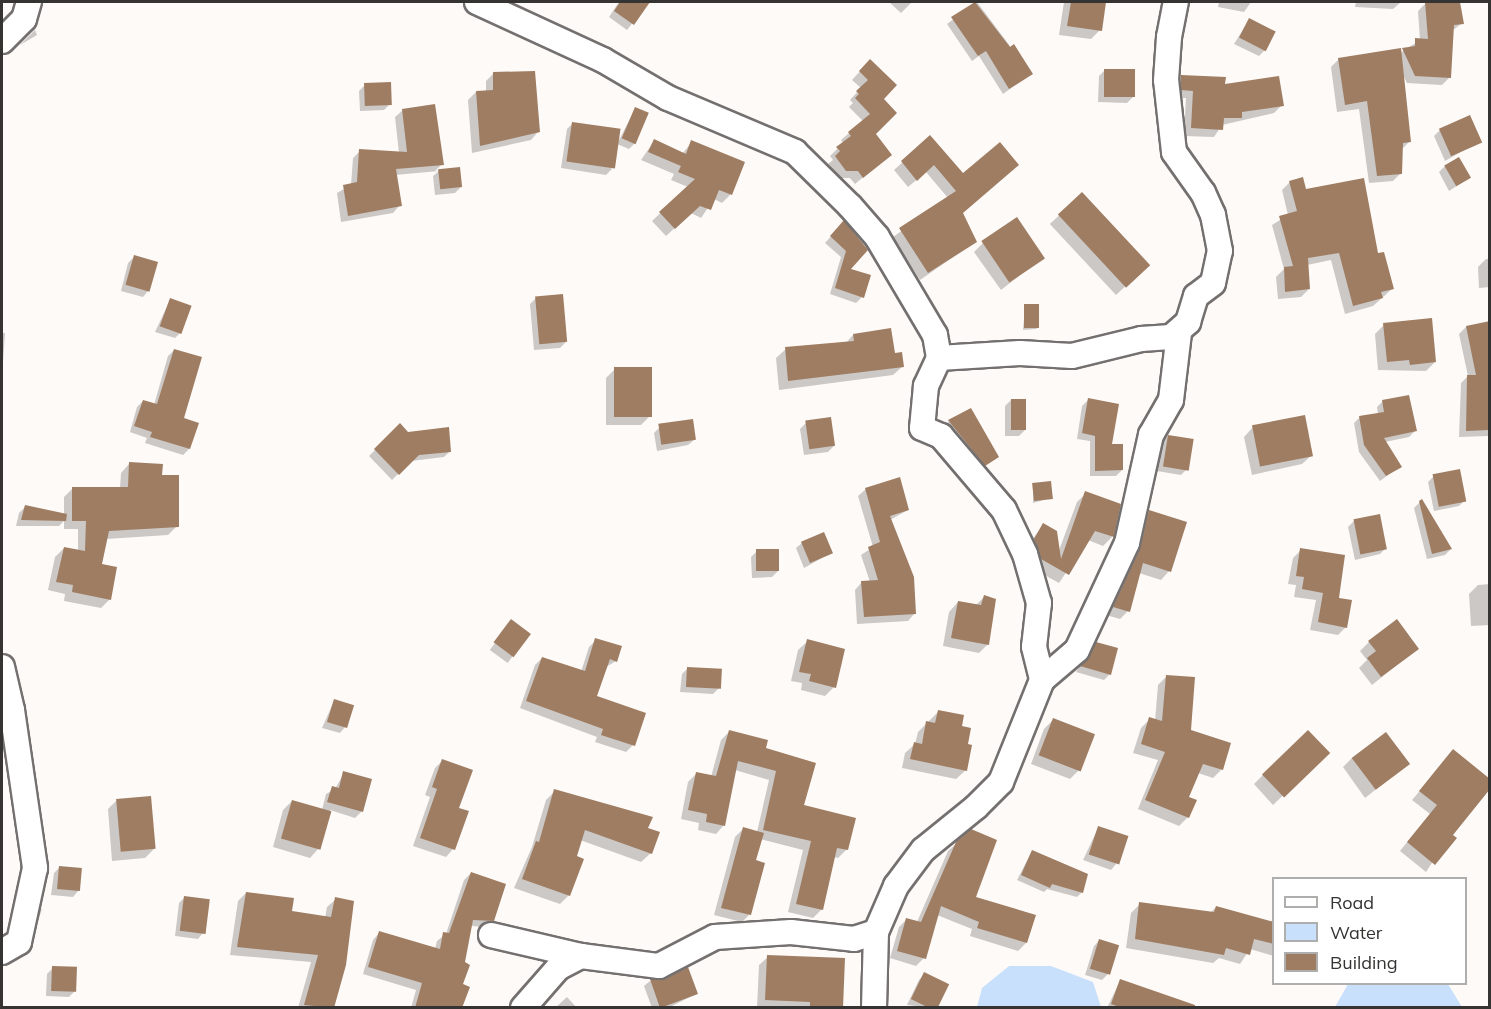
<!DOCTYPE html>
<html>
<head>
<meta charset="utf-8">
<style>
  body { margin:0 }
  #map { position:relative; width:1491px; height:1009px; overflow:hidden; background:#fefaf8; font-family:Mulish,sans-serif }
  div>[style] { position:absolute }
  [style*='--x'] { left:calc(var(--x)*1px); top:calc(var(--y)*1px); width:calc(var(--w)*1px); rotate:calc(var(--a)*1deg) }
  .water>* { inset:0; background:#c9e0fc }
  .shadow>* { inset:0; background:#0003; transform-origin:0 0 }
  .building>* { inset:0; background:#9f7d62; transform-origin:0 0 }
  .roads { filter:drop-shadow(2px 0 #74706f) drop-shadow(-2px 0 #74706f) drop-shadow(0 2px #74706f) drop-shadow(0 -2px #74706f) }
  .minor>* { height:24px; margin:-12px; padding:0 12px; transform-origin:12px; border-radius:12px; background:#fff }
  span { translate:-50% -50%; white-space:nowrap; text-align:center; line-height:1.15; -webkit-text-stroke:6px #fff; paint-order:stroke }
  .frame { position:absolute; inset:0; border:3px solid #353433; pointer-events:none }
  .legend { position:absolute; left:1272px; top:877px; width:195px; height:108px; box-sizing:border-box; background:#fff; border:2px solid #aeaead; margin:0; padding:8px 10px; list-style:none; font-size:18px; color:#353433 }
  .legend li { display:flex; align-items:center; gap:12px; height:30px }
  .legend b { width:30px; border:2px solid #aeaead }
</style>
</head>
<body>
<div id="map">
  <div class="water">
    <div style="clip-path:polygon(1009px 966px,1051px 966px,1093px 982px,1101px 1007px,977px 1007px,982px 988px)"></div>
    <div style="clip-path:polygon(1348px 984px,1448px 984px,1462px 1007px,1335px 1007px)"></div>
  </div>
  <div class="shadow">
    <div style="clip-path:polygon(619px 2px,649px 2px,627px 30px,609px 17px)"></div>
    <div style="clip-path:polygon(889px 2px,912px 2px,901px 13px)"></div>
    <div style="clip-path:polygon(977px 2px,1031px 74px,1003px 94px,979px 56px,972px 61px,947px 24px)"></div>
    <div style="clip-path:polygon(1064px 2px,1105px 2px,1100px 30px,1091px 39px,1059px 35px)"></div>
    <div style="clip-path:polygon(1219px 2px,1251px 2px,1244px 12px,1218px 7px)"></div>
    <div style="clip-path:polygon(1356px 2px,1401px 2px,1393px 9px,1355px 7px)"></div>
    <div style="clip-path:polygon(1425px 4px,1462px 23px,1452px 31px,1450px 77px,1442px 85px,1407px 83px,1402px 73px,1409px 142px,1401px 150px,1401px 173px,1393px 181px,1369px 183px,1359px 109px,1337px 112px,1331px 67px,1339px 59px,1400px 53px,1420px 40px,1418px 11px)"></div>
    <div style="clip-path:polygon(1249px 20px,1265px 50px,1259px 56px,1234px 44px)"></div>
    <div style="clip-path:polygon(35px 30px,37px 35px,20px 45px)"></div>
    <div style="clip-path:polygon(862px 69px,882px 99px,874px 134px,890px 155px,855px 184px,850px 178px,838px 178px,828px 164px,833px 160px,830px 156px,843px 143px,841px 140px,863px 121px,849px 107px,853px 103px,850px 100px,861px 88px,852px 80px)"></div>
    <div style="clip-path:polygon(1105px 70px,1133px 97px,1127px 103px,1098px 102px,1099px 76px)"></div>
    <div style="clip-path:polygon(493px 74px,538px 132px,531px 140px,472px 153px,468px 100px,476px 92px,486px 92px,486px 81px)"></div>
    <div style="clip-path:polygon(1181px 77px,1224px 86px,1282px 105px,1274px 113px,1222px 125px,1214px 137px,1184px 136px,1186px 98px,1174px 98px,1173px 84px)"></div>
    <div style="clip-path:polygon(365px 85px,390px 104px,384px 110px,360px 111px,359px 91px)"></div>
    <div style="clip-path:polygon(635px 109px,635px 143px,629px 149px,617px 144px)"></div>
    <div style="clip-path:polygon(403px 110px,442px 164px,435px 171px,459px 168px,461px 187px,455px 193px,435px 195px,433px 176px,439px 171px,395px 175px,400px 205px,393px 213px,341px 222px,337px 193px,351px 185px,353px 158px,360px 151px,399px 153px,395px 117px)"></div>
    <div style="clip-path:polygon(573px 123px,612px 169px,606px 175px,561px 168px,567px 129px)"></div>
    <div style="clip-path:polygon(1440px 130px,1480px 141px,1445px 161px,1434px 136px)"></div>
    <div style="clip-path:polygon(930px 137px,963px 176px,961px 214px,975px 242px,920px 280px,893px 237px,948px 198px,926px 172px,908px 187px,894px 170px)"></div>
    <div style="clip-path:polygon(654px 141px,682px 154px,692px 142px,743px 163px,730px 195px,722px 203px,714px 199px,701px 218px,691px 213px,666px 236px,652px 221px,688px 187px,671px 180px,674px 174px,641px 160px)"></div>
    <div style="clip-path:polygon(1445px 166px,1469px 178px,1449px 191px,1439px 172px)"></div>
    <div style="clip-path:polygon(1290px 182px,1377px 255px,1392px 289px,1373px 306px,1345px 314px,1331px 260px,1307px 265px,1309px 289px,1301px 297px,1278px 299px,1276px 277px,1284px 269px,1272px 225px,1288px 215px,1282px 190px)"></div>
    <div style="left:1082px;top:194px;width:97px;height:44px;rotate:47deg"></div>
    <div style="clip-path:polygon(843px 223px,848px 269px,862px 297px,856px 303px,830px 294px,841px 257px,825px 243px)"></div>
    <div style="clip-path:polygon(983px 243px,1043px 257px,1001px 290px,974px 252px)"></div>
    <div style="clip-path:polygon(134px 257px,148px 291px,143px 297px,121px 291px,128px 263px)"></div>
    <div style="clip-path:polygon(1486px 259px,1490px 259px,1490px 287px,1479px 288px,1478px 267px)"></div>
    <div style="clip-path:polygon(536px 298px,566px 342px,560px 348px,534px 350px,530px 304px)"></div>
    <div style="clip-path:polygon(170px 300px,181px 332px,175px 338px,155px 332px)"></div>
    <div style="clip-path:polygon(1025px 306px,1039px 327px,1036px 329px,1023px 330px)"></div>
    <div style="clip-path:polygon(1490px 323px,1490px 442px,1489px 442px,1488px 436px,1459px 437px,1461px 383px,1468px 376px,1459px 334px,1466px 327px)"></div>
    <div style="clip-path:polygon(1384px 325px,1435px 362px,1426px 371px,1378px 370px,1375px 334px)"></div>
    <div style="clip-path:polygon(2px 333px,5px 333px,2px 377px)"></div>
    <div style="clip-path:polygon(853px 335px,894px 355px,903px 366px,893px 375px,779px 390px,776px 358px,786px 349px,845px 344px)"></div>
    <div style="clip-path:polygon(174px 350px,189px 449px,183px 455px,145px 443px,147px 438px,130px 432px,137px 407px,143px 401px,154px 405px,168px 356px)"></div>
    <div style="clip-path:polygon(615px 369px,650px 416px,641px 425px,606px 425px,606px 378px)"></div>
    <div style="clip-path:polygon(1011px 400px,1025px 430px,1019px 436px,1005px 436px,1005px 406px)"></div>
    <div style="clip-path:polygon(1088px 400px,1122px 470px,1116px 476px,1090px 476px,1090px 441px,1077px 439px,1082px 406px)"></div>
    <div style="clip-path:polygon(1383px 401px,1415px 431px,1409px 437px,1385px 442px,1400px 466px,1380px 481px,1359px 452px,1354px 423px,1360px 417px,1378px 414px,1377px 407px)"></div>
    <div style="clip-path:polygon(949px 421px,997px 457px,979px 469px,944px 426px)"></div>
    <div style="clip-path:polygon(806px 423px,834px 446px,828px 452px,804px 455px,800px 429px)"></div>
    <div style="clip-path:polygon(400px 425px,408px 433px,450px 451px,444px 457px,411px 461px,392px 480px,369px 456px)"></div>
    <div style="clip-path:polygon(660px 427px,694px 440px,688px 445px,657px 451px,654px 433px)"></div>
    <div style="clip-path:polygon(1253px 427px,1312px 455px,1302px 464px,1252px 475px,1244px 437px)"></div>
    <div style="clip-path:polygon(1168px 436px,1187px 469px,1181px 475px,1157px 471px,1162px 442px)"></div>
    <div style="clip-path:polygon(129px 464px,161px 477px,177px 526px,168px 535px,106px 539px,100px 565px,110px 599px,101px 608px,64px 601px,65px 594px,48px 590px,55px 557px,64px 548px,78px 551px,78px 529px,64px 529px,64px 521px,59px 526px,16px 526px,19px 513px,25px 507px,64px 515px,64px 497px,73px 488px,120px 488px,121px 473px)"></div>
    <div style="clip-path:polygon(1434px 476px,1465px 500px,1459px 506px,1434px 511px,1428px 482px)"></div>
    <div style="clip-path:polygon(1033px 485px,1051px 498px,1033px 503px)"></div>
    <div style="clip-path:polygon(866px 489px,908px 510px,890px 520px,915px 613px,908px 621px,857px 624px,855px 590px,862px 582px,870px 582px,861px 555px,873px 547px,858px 496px)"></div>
    <div style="clip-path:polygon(1086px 493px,1119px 505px,1112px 537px,1103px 546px,1088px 540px,1059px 583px,1032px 568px,1025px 549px,1044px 524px,1058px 553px,1077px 502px)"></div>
    <div style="clip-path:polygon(1420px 502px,1451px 549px,1445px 555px,1427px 559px,1414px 508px)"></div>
    <div style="clip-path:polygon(1149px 512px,1169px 571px,1161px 580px,1139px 573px,1128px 611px,1120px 619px,1106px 615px,1141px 520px)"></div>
    <div style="clip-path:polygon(1354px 521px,1385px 549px,1380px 554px,1355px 560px,1348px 527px)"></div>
    <div style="clip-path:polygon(802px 543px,831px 553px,804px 568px,796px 548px)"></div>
    <div style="clip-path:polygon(1301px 550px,1337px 599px,1346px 627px,1338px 635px,1310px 630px,1316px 600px,1294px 597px,1296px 585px,1288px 584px,1293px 558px)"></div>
    <div style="clip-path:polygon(757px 551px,778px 571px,772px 577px,752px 578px,751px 557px)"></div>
    <div style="clip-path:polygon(1490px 584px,1490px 625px,1471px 626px,1469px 594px,1478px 585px)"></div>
    <div style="clip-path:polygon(984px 597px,988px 644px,979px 653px,943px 646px,949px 612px,958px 602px,976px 605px)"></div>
    <div style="left:511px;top:621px;width:22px;height:36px;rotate:36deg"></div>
    <div style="clip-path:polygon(596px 640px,616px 661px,606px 667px,595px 697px,633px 745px,626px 752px,595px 742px,597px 737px,520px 708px,535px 665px,542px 658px,581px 672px,589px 647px)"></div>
    <div style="clip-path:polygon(808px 641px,834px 687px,825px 696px,801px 690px,802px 683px,791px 681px,798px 650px)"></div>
    <div style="clip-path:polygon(1369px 642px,1417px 649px,1372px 685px,1359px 668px,1367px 660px,1360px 651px)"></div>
    <div style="clip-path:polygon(1091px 650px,1110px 674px,1104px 680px,1076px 672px)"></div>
    <div style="clip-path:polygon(688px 668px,719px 688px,713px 694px,680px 692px,682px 674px)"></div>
    <div style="clip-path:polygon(1166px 677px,1189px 731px,1222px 769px,1213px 778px,1198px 773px,1187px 798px,1188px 817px,1179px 826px,1138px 809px,1158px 760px,1133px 753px,1141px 728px,1150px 719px,1155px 721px,1158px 685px)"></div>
    <div style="clip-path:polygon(334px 701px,345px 727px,340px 733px,322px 728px)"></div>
    <div style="clip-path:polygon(938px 712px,960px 727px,966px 770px,956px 779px,902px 768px,905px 753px,915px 744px,918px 732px)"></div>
    <div style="clip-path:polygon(1053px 720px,1079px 770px,1070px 779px,1031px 764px,1044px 729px)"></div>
    <div style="clip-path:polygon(730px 731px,764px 749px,802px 807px,847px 849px,838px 858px,834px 857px,821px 910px,813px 918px,788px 912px,803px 850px,760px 839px,754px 861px,750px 914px,742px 922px,714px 915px,735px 837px,743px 829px,757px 832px,769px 780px,735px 770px,724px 825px,716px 834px,698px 830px,699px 823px,681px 819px,688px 782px,696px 774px,711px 777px,721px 740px)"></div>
    <div style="clip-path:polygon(1352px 758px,1408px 764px,1365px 798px,1343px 767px)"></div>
    <div style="clip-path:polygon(1448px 758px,1450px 835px,1426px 872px,1400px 851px,1430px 814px,1412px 800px)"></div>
    <div style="clip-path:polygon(443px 760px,457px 809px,453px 849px,446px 857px,413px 846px,430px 797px,425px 795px,435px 768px)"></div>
    <div style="clip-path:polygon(1318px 762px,1273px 805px,1254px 784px,1263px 775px)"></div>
    <div style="clip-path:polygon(344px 773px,370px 780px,361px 812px,355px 818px,330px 810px,319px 848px,310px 858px,273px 847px,283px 810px,292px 801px,322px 810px,326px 794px,335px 789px)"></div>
    <div style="clip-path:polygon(555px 791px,646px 829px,651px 853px,641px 862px,580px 840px,569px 895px,560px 904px,514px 888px,532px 847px,546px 800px)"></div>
    <div style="clip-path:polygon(117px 800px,154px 849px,145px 858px,112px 861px,108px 809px)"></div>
    <div style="clip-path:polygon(1098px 828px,1116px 864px,1111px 870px,1083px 860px)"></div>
    <div style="clip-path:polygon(957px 843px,974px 898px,1026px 943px,1018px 951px,970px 936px,972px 929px,937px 915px,924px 958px,916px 966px,890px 958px,899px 927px,907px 919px,917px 922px,948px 851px)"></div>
    <div style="clip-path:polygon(1032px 851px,1082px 892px,1077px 897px,1047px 889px,1044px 892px,1017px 880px)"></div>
    <div style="clip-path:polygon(60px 867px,78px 891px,73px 897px,51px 895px,54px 873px)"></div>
    <div style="clip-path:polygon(471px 873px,492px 920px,485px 927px,471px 926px,444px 1008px,411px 1008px,416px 990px,363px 974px,373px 940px,379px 933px,435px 949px,437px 941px,446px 934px,464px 880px)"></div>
    <div style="clip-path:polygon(246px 893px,291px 912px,325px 918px,327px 907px,336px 899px,332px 1008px,298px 1008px,311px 962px,230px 955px,238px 901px)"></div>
    <div style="clip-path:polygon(185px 897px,203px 933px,198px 939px,175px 936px,179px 903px)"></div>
    <div style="clip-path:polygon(1140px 904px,1210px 913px,1216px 907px,1270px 922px,1274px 919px,1274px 956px,1250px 949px,1240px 964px,1219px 958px,1213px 963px,1126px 948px,1131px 913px)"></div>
    <div style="clip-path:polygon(42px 909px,37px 924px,36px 925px,39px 911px)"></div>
    <div style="clip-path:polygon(1100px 940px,1108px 974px,1102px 980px,1085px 975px,1094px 946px)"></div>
    <div style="clip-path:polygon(768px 957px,841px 1008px,757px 1008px,759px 965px)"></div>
    <div style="clip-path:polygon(53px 968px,75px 991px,69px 997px,46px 996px,47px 974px)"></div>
    <div style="clip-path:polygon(925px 974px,937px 1008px,907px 1005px,919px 980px)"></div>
    <div style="clip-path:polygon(665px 980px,696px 994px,668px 1008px,652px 1008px,644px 986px,650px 981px)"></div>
    <div style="clip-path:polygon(1120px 981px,1168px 1008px,1107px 1008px)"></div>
    <div style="clip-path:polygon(567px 997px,577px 1008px,555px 1008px)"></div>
  </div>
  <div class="building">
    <div style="clip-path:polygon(620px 2px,650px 2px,634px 25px,614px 11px)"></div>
    <div style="clip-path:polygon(975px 2px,1010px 47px,1014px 44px,1033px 74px,1009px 89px,986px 51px,978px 56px,951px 17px)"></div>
    <div style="clip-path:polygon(1071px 2px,1106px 2px,1102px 31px,1067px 26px)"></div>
    <div style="clip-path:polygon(1425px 2px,1460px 2px,1464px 24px,1454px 25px,1451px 78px,1415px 76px,1402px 48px,1415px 46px,1415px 38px,1428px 39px)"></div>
    <div style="left:1249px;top:18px;width:30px;height:22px;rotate:27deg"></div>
    <div style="clip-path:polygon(1401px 48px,1411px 142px,1403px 143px,1402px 174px,1377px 176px,1367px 101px,1345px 105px,1338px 58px)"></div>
    <div style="clip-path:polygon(870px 59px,897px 85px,884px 99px,897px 113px,876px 134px,892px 155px,863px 178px,858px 171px,846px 171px,835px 156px,840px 151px,836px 147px,851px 136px,848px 132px,870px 114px,855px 98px,859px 94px,856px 91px,868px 80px,859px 71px)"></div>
    <div style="left:1104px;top:69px;width:31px;height:28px"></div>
    <div style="clip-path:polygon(535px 71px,540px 132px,480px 146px,476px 91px,493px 90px,493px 72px)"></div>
    <div style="clip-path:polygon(1181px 75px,1226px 77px,1225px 84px,1279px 76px,1284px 106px,1242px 112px,1242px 118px,1224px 118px,1223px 130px,1191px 128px,1193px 91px,1181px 90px)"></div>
    <div style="left:391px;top:82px;width:23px;height:27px;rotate:88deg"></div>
    <div style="clip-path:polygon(435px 104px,444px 165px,396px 169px,402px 206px,348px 216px,343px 185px,357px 182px,359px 149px,407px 152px,402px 109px)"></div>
    <div style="left:635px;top:107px;width:15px;height:34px;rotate:23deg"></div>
    <div style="left:1470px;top:115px;width:30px;height:34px;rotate:66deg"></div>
    <div style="left:572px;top:122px;width:49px;height:40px;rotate:8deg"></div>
    <div style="clip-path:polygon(930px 135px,963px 173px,1000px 142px,1019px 165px,963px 213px,977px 242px,928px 273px,899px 228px,956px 191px,934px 165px,917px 181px,901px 161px)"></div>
    <div style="clip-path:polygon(654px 139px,686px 154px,691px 140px,745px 162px,732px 195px,719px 190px,711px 210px,700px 206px,675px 229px,659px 212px,695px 179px,678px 172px,681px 166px,648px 152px)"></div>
    <div style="left:1459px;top:157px;width:24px;height:17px;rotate:60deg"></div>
    <div style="left:460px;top:167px;width:20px;height:22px;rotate:84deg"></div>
    <div style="clip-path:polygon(1303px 177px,1306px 189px,1364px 178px,1378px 253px,1384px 252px,1394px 289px,1381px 292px,1383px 298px,1353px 306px,1339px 253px,1308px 258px,1310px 289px,1285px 292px,1284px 267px,1293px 266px,1279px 216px,1297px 211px,1289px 181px)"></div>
    <div style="left:1082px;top:192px;width:100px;height:33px;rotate:47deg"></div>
    <div style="left:1017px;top:217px;width:50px;height:43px;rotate:56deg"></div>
    <div style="clip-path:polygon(844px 220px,868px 250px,851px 269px,871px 275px,864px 298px,835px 288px,846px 251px,830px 236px)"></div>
    <div style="left:134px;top:255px;width:25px;height:31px;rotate:16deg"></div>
    <div style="left:563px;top:294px;width:48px;height:28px;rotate:85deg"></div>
    <div style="left:170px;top:298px;width:23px;height:30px;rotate:20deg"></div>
    <div style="left:1024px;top:304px;width:15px;height:24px"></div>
    <div style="clip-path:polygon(1432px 318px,1436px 362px,1410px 365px,1409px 360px,1387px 362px,1383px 323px)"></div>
    <div style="clip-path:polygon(1490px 321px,1489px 430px,1466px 431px,1467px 375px,1476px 375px,1466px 326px)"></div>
    <div style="clip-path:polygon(891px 328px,895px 353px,902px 352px,904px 367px,788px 381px,785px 347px,854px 341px,853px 334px)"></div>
    <div style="clip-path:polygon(174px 349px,202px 357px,184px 418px,199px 423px,190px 449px,150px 437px,152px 432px,134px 426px,143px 400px,157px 404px)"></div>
    <div style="left:614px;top:367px;width:38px;height:50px"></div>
    <div style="clip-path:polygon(1409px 395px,1417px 431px,1384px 438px,1402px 467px,1386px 476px,1364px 445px,1359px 416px,1384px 412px,1382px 400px)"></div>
    <div style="clip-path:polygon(1088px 398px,1119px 404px,1112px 444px,1123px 444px,1123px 470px,1095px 471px,1095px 436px,1082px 433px)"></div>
    <div style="left:1011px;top:399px;width:15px;height:31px"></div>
    <div style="clip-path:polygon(971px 408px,999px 457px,985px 466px,948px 420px)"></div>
    <div style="left:1305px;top:415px;width:42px;height:54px;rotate:79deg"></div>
    <div style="left:831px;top:417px;width:29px;height:26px;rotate:82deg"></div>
    <div style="left:693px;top:419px;width:21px;height:35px;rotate:82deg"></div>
    <div style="clip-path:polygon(400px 423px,408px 432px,449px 427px,451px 452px,419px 455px,399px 475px,374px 449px)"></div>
    <div style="left:1168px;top:435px;width:26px;height:32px;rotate:9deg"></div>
    <div style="clip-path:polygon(129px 462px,163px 464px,162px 475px,179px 475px,179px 527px,109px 531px,102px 564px,117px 567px,111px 600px,72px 592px,73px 585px,56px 582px,64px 547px,85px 551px,86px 521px,72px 521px,72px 487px,128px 487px)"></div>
    <div style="left:1460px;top:469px;width:33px;height:28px;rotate:79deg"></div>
    <div style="clip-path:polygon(900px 477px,909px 510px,890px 516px,914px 577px,916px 614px,864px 617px,861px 581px,878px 580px,868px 547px,880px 542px,865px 488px)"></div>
    <div style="left:1051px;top:481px;width:18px;height:19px;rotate:84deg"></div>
    <div style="clip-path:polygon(1085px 491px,1121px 504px,1114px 537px,1095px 531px,1069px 575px,1041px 559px,1034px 539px,1043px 523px,1057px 531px,1061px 559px)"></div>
    <div style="clip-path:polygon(1422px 499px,1452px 549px,1432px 554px,1419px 501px)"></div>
    <div style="clip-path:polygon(25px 505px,67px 514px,66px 521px,21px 520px)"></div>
    <div style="clip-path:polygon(1149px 510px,1187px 522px,1171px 572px,1143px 563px,1130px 612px,1113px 607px,1140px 549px)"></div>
    <div style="left:1380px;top:514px;width:36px;height:27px;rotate:79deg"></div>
    <div style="left:824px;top:532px;width:23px;height:25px;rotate:67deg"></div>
    <div style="clip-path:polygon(1300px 548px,1345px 555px,1339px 598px,1352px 600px,1347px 628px,1318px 622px,1323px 593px,1302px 589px,1304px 577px,1296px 576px)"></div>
    <div style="left:779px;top:549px;width:22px;height:23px;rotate:90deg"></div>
    <div style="clip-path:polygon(984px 595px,996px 599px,989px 645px,951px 638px,958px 601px,981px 605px)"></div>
    <div style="left:511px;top:619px;width:25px;height:29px;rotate:37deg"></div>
    <div style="clip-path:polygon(1397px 619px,1419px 649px,1381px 677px,1367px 658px,1376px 651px,1368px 641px)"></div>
    <div style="clip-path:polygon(595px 638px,622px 646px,617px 662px,610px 659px,597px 696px,646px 713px,635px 746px,601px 735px,603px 729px,526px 701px,542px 657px,585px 671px)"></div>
    <div style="clip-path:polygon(807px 639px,845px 649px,836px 688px,809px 681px,811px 674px,799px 672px)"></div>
    <div style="clip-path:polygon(1096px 642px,1118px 648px,1111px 675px,1080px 666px)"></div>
    <div style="left:687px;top:667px;width:35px;height:20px;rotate:3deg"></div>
    <div style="clip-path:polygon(1166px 675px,1195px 677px,1191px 730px,1231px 743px,1223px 770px,1203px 764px,1189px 797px,1197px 800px,1189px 818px,1145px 800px,1165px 752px,1141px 744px,1149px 717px,1162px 721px)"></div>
    <div style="left:334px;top:699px;width:21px;height:24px;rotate:17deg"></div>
    <div style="clip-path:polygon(938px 710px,964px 715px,962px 726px,971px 728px,968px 744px,972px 745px,967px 771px,910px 759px,914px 742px,922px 744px,926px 721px,935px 723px)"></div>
    <div style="left:1053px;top:718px;width:45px;height:40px;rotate:21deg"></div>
    <div style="clip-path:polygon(729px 730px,768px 740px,766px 748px,816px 763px,804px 805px,856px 818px,848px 850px,837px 848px,823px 910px,796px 904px,811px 841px,763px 830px,776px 771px,738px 761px,725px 826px,706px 822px,707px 814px,688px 810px,696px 772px,716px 776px)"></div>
    <div style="left:1308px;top:730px;width:32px;height:64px;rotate:46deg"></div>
    <div style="left:1386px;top:732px;width:40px;height:43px;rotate:53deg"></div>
    <div style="clip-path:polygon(1453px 749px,1490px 779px,1490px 789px,1453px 835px,1457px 838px,1435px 865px,1407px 842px,1437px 805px,1419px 791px)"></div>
    <div style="clip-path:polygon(442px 759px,473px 770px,459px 808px,469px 811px,455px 850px,420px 838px,437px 789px,432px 787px)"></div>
    <div style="clip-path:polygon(343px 771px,372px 779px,363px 812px,327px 802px,332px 786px,339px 788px)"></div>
    <div style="clip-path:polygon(554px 789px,653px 817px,648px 828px,660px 832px,652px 854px,585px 830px,577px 856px,584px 859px,570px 896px,522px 879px,536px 841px,539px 842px)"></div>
    <div style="left:151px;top:796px;width:53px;height:35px;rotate:85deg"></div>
    <div style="left:292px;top:800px;width:41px;height:40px;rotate:16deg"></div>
    <div style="left:1098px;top:826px;width:32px;height:30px;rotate:18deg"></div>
    <div style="clip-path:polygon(743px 827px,764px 833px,756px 860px,765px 863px,751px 915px,721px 908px)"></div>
    <div style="clip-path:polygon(971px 829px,997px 840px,976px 897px,1036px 915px,1027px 943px,977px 928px,979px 922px,941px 906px,926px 959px,897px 951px,906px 918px,921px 922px,956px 842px)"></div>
    <div style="clip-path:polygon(1032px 850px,1088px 874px,1083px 893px,1052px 884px,1050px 888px,1021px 875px)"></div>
    <div style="left:59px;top:866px;width:23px;height:23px;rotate:5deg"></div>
    <div style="clip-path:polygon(471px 872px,506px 884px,494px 921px,473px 920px,465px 962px,470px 965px,463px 984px,470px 987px,462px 1008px,415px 1008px,422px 983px,368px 967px,379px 931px,440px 949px,443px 932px,449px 933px)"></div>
    <div style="clip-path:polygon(246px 892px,294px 898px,292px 911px,331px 917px,335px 897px,354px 901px,346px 965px,334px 1008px,304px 1005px,318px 955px,237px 947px)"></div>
    <div style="left:184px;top:896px;width:26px;height:35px;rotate:7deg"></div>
    <div style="clip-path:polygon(1139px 902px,1214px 912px,1216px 906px,1274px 922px,1274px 944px,1254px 939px,1250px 955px,1226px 948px,1224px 955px,1135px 939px)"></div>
    <div style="left:1099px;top:939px;width:21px;height:31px;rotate:17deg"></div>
    <div style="clip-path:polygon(767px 955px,845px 958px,843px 1008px,810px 1008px,810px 1002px,765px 1000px)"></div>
    <div style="left:52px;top:966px;width:25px;height:25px;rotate:2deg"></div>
    <div style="clip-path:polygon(688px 967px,698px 994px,660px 1008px,650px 979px,665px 979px)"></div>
    <div style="left:924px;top:972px;width:28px;height:30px;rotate:26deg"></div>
    <div style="clip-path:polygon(1120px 979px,1195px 1005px,1195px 1008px,1122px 1008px,1111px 1004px)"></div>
  </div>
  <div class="roads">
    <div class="minor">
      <div style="--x:477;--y:2;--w:139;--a:24.7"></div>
      <div style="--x:603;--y:60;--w:75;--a:30.3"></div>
      <div style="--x:668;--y:98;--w:138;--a:23"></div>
      <div style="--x:795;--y:152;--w:77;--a:44.5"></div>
      <div style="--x:850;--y:206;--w:41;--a:48.9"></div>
      <div style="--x:877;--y:237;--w:114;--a:59.4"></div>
      <div style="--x:935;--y:335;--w:23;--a:80"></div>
      <div style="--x:939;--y:358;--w:31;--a:115"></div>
      <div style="--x:926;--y:386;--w:42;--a:95.4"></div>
      <div style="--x:922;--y:428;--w:21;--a:23"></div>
      <div style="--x:941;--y:436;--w:97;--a:49.6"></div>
      <div style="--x:1004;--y:510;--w:49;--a:64.5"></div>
      <div style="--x:1025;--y:554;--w:51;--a:74.1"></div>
      <div style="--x:1039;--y:603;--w:44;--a:96.5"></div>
      <div style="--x:1034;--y:647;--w:34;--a:76"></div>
      <div style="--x:1042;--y:680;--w:110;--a:111.9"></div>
      <div style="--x:1001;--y:782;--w:35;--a:135"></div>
      <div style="--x:976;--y:807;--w:68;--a:140.9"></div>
      <div style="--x:923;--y:850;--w:45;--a:126.9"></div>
      <div style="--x:896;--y:886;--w:50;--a:113.5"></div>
      <div style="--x:876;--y:932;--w:76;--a:91.5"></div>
      <div style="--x:2;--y:41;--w:31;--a:-45"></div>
      <div style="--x:24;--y:19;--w:18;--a:-74"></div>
      <div style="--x:939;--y:358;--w:81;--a:-3.5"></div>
      <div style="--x:1020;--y:353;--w:52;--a:3.3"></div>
      <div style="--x:1072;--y:356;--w:71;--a:-13.8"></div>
      <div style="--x:1141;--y:339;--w:30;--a:-4"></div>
      <div style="--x:1171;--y:337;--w:23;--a:-41"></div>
      <div style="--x:1188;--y:322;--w:27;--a:-73"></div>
      <div style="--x:1196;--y:296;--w:21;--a:-37"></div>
      <div style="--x:1213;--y:283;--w:33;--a:-78"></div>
      <div style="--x:1220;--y:251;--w:37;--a:-101"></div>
      <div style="--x:1213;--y:215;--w:24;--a:-114"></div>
      <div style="--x:1203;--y:193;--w:50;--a:-125.3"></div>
      <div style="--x:1174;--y:152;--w:72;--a:-96.3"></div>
      <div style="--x:1166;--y:80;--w:43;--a:-86"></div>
      <div style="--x:1169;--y:37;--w:36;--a:-79"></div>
      <div style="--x:2;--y:667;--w:44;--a:76.9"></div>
      <div style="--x:12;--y:710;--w:160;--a:81.7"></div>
      <div style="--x:35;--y:868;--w:76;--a:102.2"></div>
      <div style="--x:19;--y:942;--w:20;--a:150"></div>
      <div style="--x:1042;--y:680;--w:46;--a:-40.6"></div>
      <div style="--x:1077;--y:650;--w:118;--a:-65"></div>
      <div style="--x:1127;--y:543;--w:111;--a:-77.5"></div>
      <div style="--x:1151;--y:435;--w:40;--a:-60.3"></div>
      <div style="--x:1171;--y:400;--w:67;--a:-83.2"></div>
      <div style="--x:491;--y:935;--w:92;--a:13.1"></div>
      <div style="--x:523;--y:1008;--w:53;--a:-48.8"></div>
      <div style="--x:558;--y:968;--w:26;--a:-28"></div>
      <div style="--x:581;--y:956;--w:79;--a:7.3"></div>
      <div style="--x:659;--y:966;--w:63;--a:-27.4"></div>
      <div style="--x:715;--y:937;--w:76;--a:-3.8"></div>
      <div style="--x:791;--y:932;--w:63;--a:6.3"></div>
      <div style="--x:854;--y:939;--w:23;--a:-18"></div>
    </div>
  </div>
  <div class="frame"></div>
  <ul class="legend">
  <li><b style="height:8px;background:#fff"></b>Road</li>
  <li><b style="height:16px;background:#c9e0fc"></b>Water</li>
  <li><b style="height:16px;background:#9f7d62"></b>Building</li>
  </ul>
</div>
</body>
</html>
